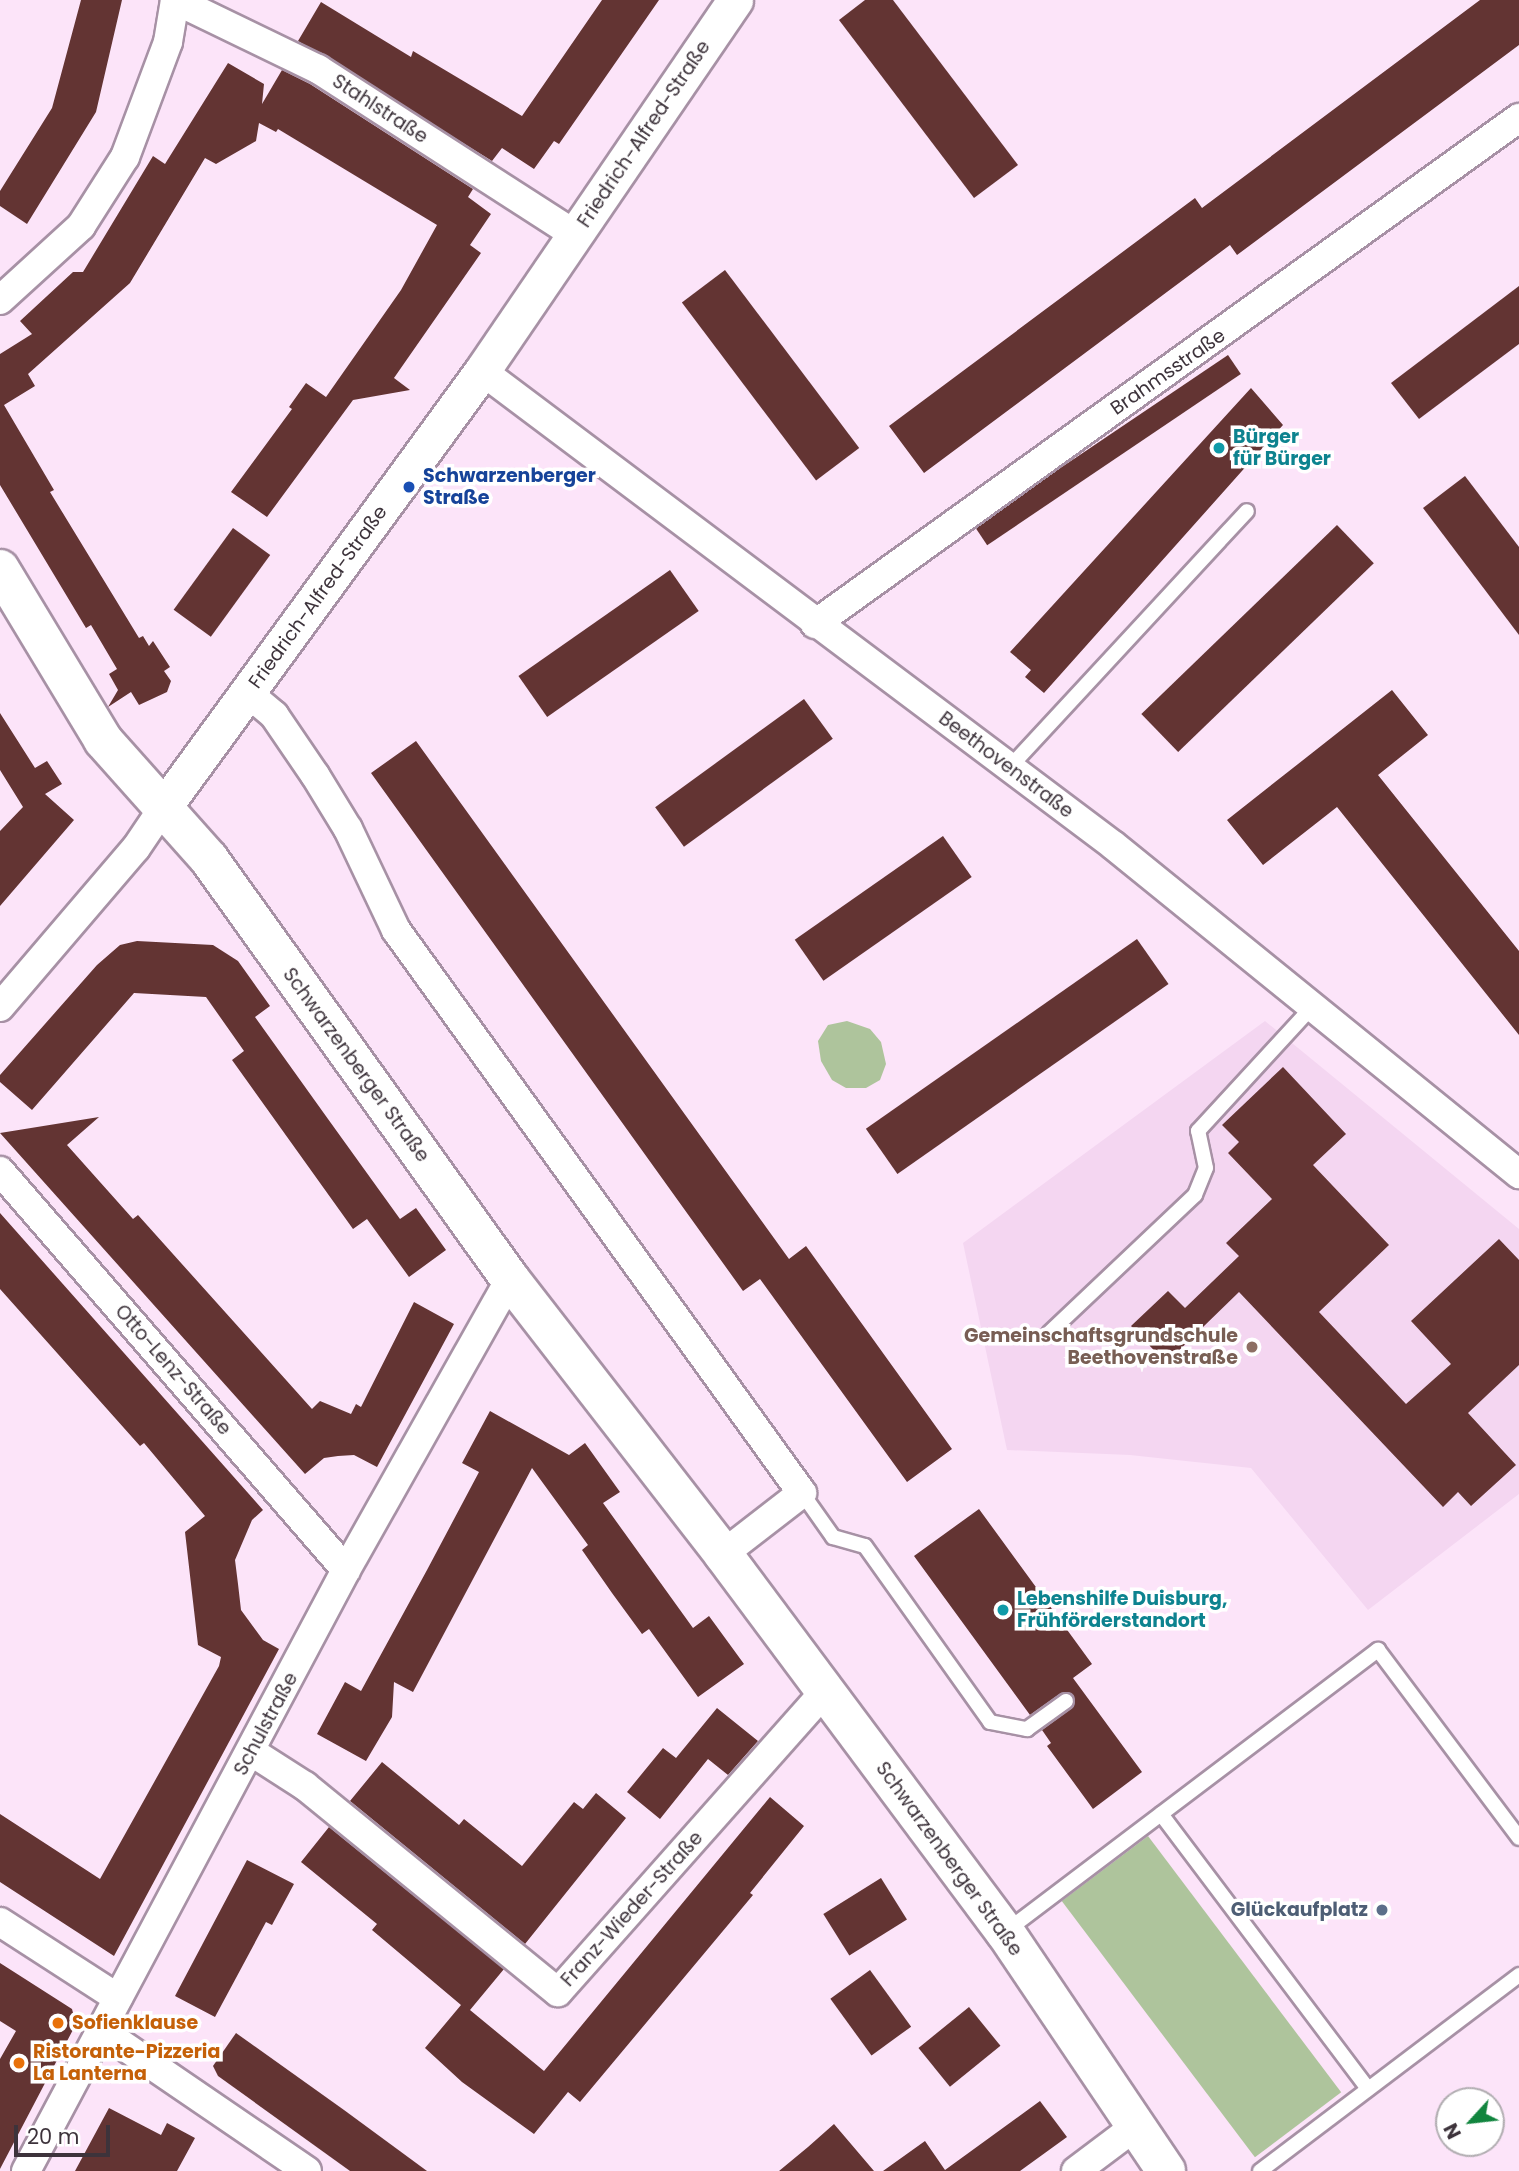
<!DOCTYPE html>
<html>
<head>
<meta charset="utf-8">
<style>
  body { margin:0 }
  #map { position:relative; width:1519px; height:2171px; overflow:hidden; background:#fce4f9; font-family:Poppins,sans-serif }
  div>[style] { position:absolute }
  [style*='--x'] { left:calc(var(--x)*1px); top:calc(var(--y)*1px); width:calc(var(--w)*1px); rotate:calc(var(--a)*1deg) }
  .built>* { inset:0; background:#f4d6f1 }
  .green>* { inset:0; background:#aec49c; transform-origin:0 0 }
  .building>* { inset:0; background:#633433; transform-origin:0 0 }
  .roads { filter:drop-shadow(2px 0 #a791a5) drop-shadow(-2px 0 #a791a5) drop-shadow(0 2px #a791a5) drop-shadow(0 -2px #a791a5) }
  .service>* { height:14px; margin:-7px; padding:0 7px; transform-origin:7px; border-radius:7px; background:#fff }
  .minor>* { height:28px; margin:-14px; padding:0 14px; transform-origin:14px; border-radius:14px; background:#fff }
  .tertiary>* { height:35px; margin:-17.5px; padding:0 17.5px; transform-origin:17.5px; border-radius:17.5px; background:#fff }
  .secondary>* { height:38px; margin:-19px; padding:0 19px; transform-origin:19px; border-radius:19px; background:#fff }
  .dots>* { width:19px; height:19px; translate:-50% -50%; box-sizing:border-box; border:4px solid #fff; border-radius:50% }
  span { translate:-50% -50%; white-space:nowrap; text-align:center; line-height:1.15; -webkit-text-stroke:7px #fff; paint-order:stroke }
  .street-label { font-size:19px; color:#3d333b }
  .culture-label { font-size:19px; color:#0d838f; font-weight:700 }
  .left { translate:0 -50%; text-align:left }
  .transit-label { font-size:19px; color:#164399; font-weight:700 }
  .education-label { font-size:19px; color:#785e54; font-weight:700 }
  .right { translate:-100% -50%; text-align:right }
  .service-label { font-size:19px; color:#4e5e75; font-weight:700 }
  .food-label { font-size:19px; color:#c56008; font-weight:700 }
  .north { position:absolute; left:1435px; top:2087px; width:70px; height:70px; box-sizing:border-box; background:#fff; border:2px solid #b1adb1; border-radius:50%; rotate:243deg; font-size:19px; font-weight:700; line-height:28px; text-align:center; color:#3d333b }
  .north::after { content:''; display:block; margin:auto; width:24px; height:32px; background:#11853e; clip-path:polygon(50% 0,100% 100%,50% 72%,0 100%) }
  .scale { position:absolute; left:14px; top:2125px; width:96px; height:32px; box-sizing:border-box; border:4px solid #3d333b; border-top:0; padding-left:9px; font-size:21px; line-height:24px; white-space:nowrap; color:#3d333b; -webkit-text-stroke:5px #fff; paint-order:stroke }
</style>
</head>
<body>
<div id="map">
  <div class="built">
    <div style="clip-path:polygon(1265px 1021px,1519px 1229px,1519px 1494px,1368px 1610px,1251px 1468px,1130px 1455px,1007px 1450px,963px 1243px)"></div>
  </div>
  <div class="green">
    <div style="clip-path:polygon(847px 1021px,870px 1029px,881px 1042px,886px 1064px,880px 1080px,866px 1088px,846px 1088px,832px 1080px,821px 1061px,818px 1041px,828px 1025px)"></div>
    <div style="left:1148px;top:1836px;width:321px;height:108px;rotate:53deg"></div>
  </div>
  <div class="building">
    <div style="clip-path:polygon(81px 0,122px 0,96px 112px,27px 224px,0 206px,0 191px,52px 108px)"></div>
    <div style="clip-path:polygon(602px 0,659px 0,559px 144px,554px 141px,534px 169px,502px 148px,492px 161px,298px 41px,321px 2px,411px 57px,413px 51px,522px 116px)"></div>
    <div style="clip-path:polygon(865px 0,893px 0,1018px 165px,974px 198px,839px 20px)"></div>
    <div style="clip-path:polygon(1480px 0,1519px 0,1519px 45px,1237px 255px,1230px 245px,924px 473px,889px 426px,1195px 198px,1202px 208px)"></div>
    <div style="clip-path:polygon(228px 63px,264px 84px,262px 104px,282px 70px,310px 84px,473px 189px,468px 197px,491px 214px,470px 245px,481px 253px,394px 378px,410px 390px,353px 400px,267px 517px,231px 492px,292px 409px,289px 407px,306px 383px,326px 397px,401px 290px,437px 225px,278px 129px,276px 132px,259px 123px,256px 141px,216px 164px,205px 158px,130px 283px,28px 374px,35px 386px,4px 405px,54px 490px,50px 492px,139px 638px,143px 636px,149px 646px,153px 641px,170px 667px,164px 671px,171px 681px,167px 692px,139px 705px,131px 692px,108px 707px,118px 690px,109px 674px,117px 669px,91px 625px,86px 628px,0 485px,0 354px,32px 334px,20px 321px,73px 272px,83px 272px,153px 156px,165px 164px)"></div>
    <div style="left:725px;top:270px;width:223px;height:54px;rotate:53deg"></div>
    <div style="clip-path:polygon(1519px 286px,1519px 344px,1419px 419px,1391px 383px)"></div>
    <div style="left:1228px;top:355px;width:23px;height:306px;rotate:56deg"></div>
    <div style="clip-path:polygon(1251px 388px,1283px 425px,1044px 693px,1025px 677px,1031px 670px,1010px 652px)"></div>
    <div style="clip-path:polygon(1465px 476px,1519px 547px,1519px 635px,1423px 508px)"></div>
    <div style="left:1337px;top:525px;width:53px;height:272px;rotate:46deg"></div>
    <div style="left:233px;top:528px;width:46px;height:101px;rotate:36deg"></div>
    <div style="left:670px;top:570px;width:50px;height:185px;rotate:55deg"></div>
    <div style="clip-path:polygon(1392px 690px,1428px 735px,1378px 775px,1519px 951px,1519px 1035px,1337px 807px,1263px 865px,1227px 820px)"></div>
    <div style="left:804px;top:699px;width:49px;height:184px;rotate:54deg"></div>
    <div style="clip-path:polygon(0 713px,35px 768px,47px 761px,62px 784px,45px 794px,74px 820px,0 906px,0 831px,23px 807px,0 770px)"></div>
    <div style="clip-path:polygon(416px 741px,789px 1259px,806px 1246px,952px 1449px,907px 1482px,760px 1279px,743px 1291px,371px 773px)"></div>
    <div style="left:943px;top:836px;width:50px;height:181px;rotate:55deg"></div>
    <div style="left:1137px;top:939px;width:55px;height:331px;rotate:55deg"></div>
    <div style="clip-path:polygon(137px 941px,213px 945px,238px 961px,270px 1006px,255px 1017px,328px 1119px,400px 1219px,416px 1208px,446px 1250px,409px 1277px,367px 1219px,353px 1229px,232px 1060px,244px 1051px,206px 997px,134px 993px,32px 1110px,0 1082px,0 1075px,97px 965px,120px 945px)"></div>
    <div style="clip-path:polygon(1283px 1067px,1346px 1134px,1313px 1165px,1389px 1245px,1319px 1312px,1406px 1404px,1451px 1364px,1411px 1321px,1499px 1239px,1519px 1260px,1519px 1365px,1468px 1413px,1516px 1465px,1471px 1506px,1458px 1492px,1443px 1507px,1239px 1292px,1166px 1363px,1131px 1326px,1168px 1291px,1185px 1308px,1239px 1256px,1226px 1243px,1272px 1199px,1228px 1153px,1239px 1142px,1222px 1125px)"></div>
    <div style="clip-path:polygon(99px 1117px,67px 1145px,133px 1219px,138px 1215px,312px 1409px,320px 1401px,351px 1414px,356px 1404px,361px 1407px,414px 1302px,454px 1324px,377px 1467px,354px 1455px,338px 1456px,324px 1458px,305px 1474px,0 1133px)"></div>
    <div style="clip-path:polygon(0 1213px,263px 1510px,252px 1520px,235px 1560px,238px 1584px,241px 1610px,263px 1640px,279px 1649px,114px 1956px,0 1882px,0 1814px,100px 1879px,219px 1666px,221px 1657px,198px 1645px,185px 1532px,205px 1516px,144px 1443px,140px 1446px,0 1289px)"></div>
    <div style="clip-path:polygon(490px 1411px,569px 1455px,585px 1443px,620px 1492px,603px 1503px,693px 1628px,709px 1616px,744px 1664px,698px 1697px,649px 1629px,642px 1634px,612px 1593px,582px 1550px,588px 1545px,532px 1468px,413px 1692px,394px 1682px,392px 1717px,366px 1761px,317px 1734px,345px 1682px,361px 1691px,427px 1570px,479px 1472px,462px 1463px)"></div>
    <div style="clip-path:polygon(979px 1509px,1092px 1664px,1073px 1678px,1142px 1772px,1093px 1809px,1047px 1746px,1051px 1743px,1042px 1730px,1072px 1708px,1074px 1696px,1061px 1693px,1030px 1715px,914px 1556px)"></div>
    <div style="clip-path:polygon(717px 1708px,758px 1741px,728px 1775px,708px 1759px,660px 1819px,627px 1792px,663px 1748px,676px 1758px)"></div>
    <div style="clip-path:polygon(382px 1762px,459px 1825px,464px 1819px,522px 1866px,574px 1802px,583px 1809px,596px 1793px,626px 1818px,525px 1944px,350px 1801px)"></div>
    <div style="clip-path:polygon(770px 1797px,804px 1826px,750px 1893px,753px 1895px,580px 2102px,568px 2092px,534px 2134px,462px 2082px,425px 2048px,461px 2005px,372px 1930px,377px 1924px,301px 1862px,329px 1827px,504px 1969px,470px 2010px,544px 2071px)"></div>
    <div style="clip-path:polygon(247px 1860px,294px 1884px,272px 1925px,266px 1922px,215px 2017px,175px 1996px)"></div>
    <div style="left:881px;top:1878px;width:49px;height:68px;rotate:58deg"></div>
    <div style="clip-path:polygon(0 1963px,72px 2009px,76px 2024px,0 2169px,0 2059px,16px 2031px,0 2021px)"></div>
    <div style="left:870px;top:1970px;width:70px;height:49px;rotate:54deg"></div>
    <div style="left:969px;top:2007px;width:50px;height:65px;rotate:51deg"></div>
    <div style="clip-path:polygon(236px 2033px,344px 2110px,427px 2171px,350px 2171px,293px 2130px,218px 2076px,213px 2066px)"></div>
    <div style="clip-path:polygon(1040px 2101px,1067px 2137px,1020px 2171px,883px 2171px,925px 2141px,945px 2170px)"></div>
    <div style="clip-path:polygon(109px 2108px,161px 2135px,167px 2123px,195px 2138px,177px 2171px,75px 2171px)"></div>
    <div style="clip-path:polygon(834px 2124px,874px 2171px,779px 2171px,808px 2147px)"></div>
  </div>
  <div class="roads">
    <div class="service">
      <div style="--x:1009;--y:768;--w:350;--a:-47.2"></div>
      <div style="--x:1049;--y:1333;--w:201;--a:-43.4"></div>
      <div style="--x:1195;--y:1195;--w:29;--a:-68"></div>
      <div style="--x:1206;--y:1168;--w:38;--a:-102"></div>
      <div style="--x:1198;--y:1131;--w:170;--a:-47.4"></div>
      <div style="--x:802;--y:1493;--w:54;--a:54.8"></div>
      <div style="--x:833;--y:1537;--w:33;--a:16"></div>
      <div style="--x:865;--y:1546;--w:216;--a:54.6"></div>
      <div style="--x:990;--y:1722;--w:38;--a:11"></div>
      <div style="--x:1027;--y:1729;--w:48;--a:-35.7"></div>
      <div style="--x:1161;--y:1814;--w:344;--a:53"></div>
      <div style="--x:1005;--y:1932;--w:468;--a:-37.1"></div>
      <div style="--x:1378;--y:1650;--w:235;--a:53.1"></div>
      <div style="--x:1260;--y:2171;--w:325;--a:-37.1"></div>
    </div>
    <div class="minor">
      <div style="--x:175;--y:0;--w:159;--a:25.8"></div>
      <div style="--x:318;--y:69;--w:307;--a:32.8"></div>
      <div style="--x:0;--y:300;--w:110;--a:-42.4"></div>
      <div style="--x:81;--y:226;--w:82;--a:-57.5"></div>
      <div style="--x:125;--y:157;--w:123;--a:-69.5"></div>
      <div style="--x:168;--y:42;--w:43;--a:-80.5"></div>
      <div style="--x:482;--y:371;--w:789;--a:36.91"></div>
      <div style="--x:1113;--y:845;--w:523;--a:39.02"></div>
      <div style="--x:815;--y:624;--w:867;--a:-35.71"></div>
      <div style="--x:249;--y:694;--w:33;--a:40"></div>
      <div style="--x:274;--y:715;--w:73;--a:55.7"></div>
      <div style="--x:315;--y:775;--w:63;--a:58.6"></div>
      <div style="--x:348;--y:829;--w:112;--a:64.6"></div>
      <div style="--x:396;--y:930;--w:694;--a:54.2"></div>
      <div style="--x:802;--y:1493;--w:100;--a:142.3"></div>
      <div style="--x:0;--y:1007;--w:209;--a:-49.5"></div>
      <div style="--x:136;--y:848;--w:52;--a:-56"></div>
      <div style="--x:0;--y:1171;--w:528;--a:49.07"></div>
      <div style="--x:252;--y:1752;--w:63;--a:32.7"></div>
      <div style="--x:305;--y:1786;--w:326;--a:39.2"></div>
      <div style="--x:558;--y:1992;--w:402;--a:-48.4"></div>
      <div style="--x:0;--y:1922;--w:140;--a:32.8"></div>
      <div style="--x:102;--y:2031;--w:248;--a:34.3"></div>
      <div style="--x:26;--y:2171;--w:681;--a:-61.97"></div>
      <div style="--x:346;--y:1570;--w:334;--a:-60.6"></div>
      <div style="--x:1076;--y:2171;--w:75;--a:-36.9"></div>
    </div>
    <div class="tertiary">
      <div style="--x:165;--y:805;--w:537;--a:-53.86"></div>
      <div style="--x:482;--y:371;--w:449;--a:-55.7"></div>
    </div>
    <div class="secondary">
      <div style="--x:0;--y:569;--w:200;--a:58.9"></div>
      <div style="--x:103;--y:740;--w:159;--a:48.3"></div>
      <div style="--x:209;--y:859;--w:517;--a:54.37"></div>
      <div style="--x:510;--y:1279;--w:348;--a:52.2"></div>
      <div style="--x:723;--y:1554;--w:472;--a:53.3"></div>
      <div style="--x:1005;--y:1932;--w:288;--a:56"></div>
    </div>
  </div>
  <div class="dots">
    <div style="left:1219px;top:448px;background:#0f9aa8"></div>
    <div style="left:409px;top:487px;background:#1a4fb4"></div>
    <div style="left:1252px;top:1347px;background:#8d6e63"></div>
    <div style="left:1003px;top:1610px;background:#0f9aa8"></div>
    <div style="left:1382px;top:1910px;background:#5c6f8a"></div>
    <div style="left:58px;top:2023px;background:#e8710a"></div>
    <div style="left:19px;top:2063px;background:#e8710a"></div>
  </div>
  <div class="street-label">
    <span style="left:380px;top:109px;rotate:33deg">Stahlstraße</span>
    <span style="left:644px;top:134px;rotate:-56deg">Friedrich-Alfred-Straße</span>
    <span style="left:1168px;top:372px;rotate:-35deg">Brahmsstraße</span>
    <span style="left:318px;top:597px;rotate:-54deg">Friedrich-Alfred-Straße</span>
    <span style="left:1006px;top:765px;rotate:37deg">Beethovenstraße</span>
    <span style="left:356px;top:1065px;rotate:54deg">Schwarzenberger Straße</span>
    <span style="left:173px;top:1370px;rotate:49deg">Otto-Lenz-Straße</span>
    <span style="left:266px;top:1724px;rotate:-62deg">Schulstraße</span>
    <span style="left:949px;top:1859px;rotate:54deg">Schwarzenberger Straße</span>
    <span style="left:632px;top:1909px;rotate:-48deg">Franz-Wieder-Straße</span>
  </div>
  <div class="culture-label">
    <span class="left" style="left:1233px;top:448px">Bürger<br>für Bürger</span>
    <span class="left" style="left:1017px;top:1610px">Lebenshilfe Duisburg,<br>Frühförderstandort</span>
  </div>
  <div class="transit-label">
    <span class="left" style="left:423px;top:487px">Schwarzenberger<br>Straße</span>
  </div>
  <div class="education-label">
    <span class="right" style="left:1238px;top:1347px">Gemeinschaftsgrundschule<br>Beethovenstraße</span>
  </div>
  <div class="service-label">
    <span class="right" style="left:1368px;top:1910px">Glückaufplatz</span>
  </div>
  <div class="food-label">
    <span class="left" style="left:72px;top:2023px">Sofienklause</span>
    <span class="left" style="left:33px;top:2063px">Ristorante-Pizzeria<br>La Lanterna</span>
  </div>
  <div class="north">N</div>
  <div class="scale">20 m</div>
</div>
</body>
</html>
